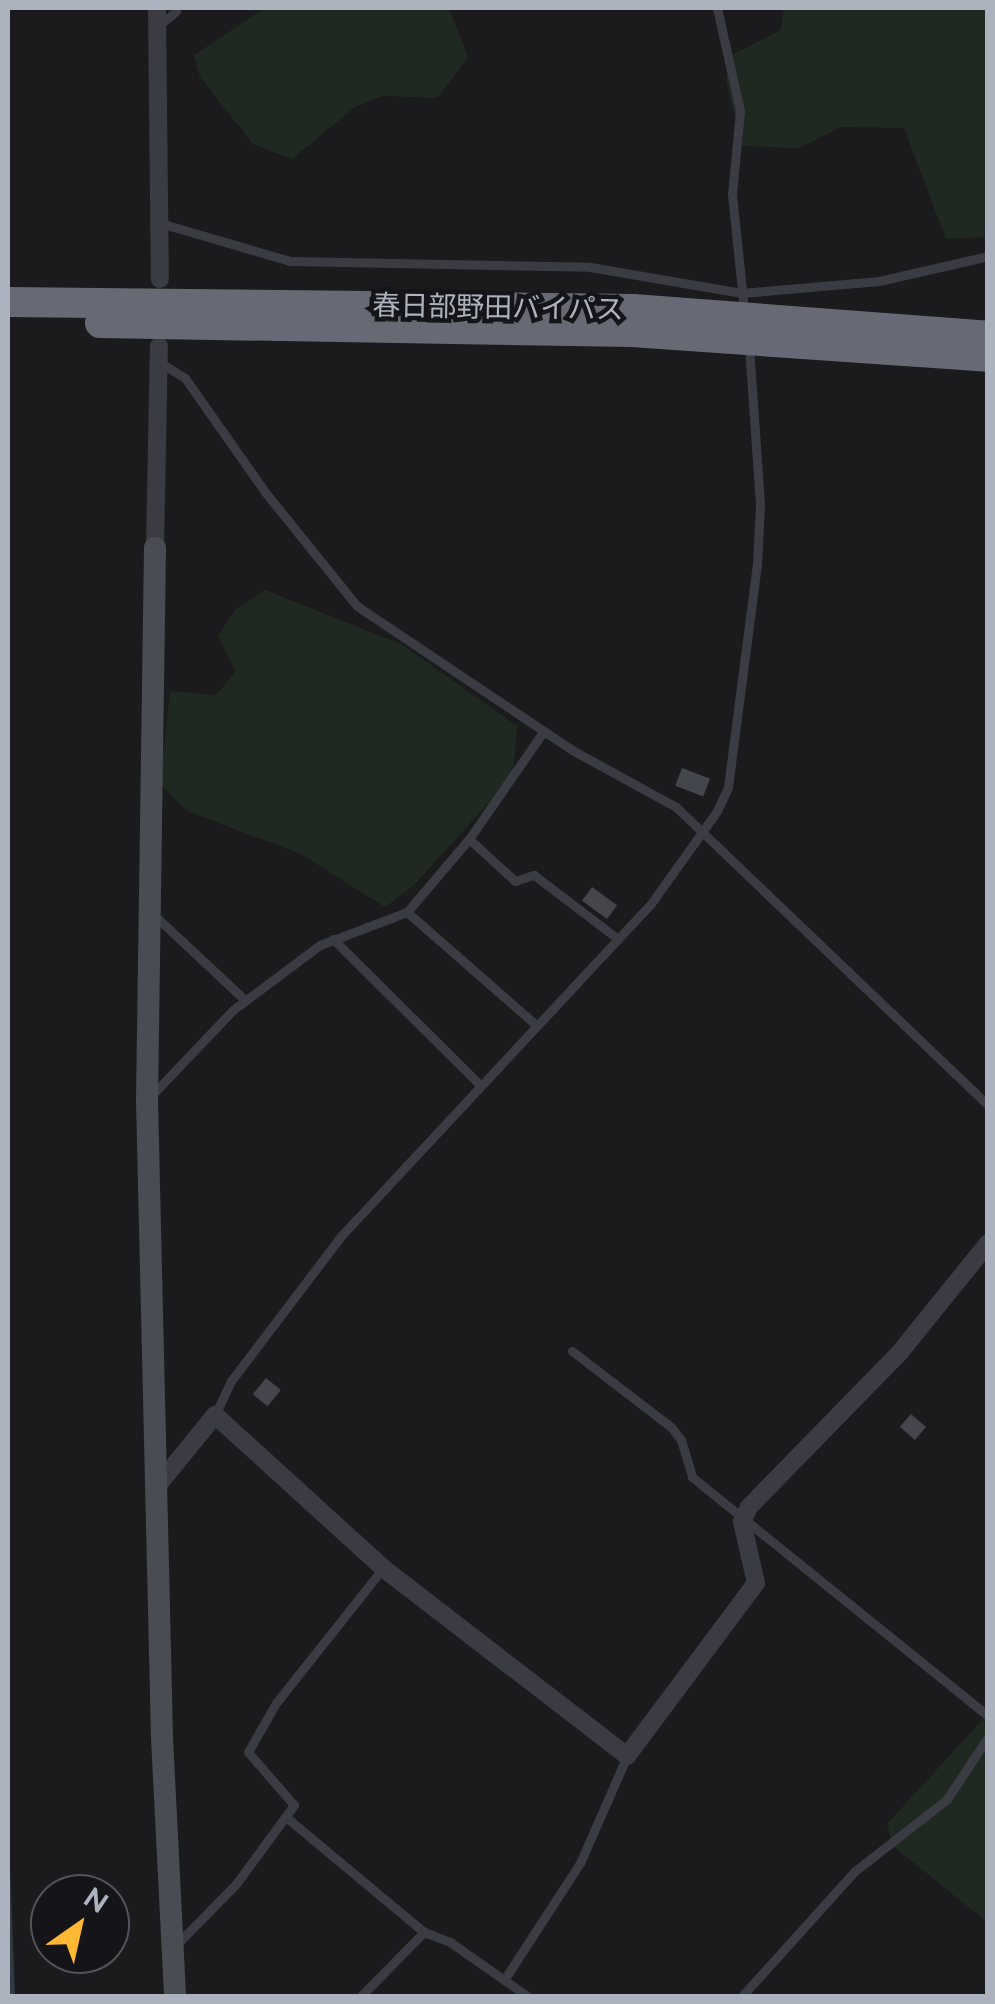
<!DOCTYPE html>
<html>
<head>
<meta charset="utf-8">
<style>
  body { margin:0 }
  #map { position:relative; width:995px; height:2004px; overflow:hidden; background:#1b1b1d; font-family:Raleway,"Noto Sans JP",sans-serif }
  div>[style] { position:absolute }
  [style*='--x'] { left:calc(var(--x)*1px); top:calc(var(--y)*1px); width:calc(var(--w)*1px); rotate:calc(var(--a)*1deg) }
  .green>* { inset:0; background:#202921 }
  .water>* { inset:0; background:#2f3a43 }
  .building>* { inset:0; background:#44464b; transform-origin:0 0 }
  .lane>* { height:9px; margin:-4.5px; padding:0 4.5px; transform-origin:4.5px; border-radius:4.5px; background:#3b3c43 }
  .street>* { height:18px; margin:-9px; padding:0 9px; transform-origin:9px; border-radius:9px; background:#3b3c43 }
  .secondary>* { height:22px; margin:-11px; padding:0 11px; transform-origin:11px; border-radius:11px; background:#494c53 }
  .highway>* { height:30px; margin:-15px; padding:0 15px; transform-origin:15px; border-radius:15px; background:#676a74 }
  span { translate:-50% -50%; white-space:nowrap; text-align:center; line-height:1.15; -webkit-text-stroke:9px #151519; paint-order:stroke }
  .street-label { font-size:28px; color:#acb2be }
  .frame { position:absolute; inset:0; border:10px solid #acb2be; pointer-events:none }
  .north { position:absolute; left:30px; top:1874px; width:100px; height:100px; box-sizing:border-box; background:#151519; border:2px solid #51545b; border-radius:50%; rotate:34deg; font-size:28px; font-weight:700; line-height:40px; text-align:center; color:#acb2be }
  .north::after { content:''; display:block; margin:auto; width:35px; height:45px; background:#ffb831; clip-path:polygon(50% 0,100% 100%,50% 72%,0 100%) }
</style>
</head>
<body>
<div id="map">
  <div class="green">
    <div style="clip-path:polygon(265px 8px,449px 8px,468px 57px,437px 98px,383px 96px,355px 107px,292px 159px,253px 144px,200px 77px,194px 55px)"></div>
    <div style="clip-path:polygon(784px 8px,987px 8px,987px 237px,946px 239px,904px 128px,841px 127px,799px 148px,742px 146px,726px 81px,730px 56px,781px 30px)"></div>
    <div style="clip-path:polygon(265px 590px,401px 644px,517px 726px,513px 776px,413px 886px,385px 907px,301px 854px,187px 811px,160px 784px,170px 691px,216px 695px,236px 671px,218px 636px,235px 610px)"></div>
    <div style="clip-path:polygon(982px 1720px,987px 1723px,987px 1922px,893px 1846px,887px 1824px)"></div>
  </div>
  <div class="water">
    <div style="clip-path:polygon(8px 1813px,15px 1996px,8px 1996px)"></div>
  </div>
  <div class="building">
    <div style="left:682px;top:768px;width:30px;height:19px;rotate:21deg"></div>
    <div style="left:592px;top:887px;width:31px;height:17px;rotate:36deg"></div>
    <div style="left:266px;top:1378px;width:19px;height:21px;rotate:39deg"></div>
    <div style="left:911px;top:1414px;width:20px;height:17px;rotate:41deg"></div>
  </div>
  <div class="lane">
    <div style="--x:717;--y:8;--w:106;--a:77.4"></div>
    <div style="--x:740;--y:111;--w:83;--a:95.5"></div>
    <div style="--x:732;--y:194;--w:118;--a:84.1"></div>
    <div style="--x:159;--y:25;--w:22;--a:-39"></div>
    <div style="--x:160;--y:223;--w:135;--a:16.3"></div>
    <div style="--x:290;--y:261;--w:300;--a:1.1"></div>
    <div style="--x:590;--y:267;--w:154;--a:9.7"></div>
    <div style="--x:742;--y:293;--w:138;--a:-5"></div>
    <div style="--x:879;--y:281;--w:112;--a:-12.9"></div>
    <div style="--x:161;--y:363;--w:28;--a:32"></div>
    <div style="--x:185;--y:378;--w:139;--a:54.9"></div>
    <div style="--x:265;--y:492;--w:146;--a:51.1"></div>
    <div style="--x:357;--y:606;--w:259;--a:33.8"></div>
    <div style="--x:572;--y:750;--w:119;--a:28.7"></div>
    <div style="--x:676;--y:807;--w:431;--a:43.7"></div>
    <div style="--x:469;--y:839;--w:62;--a:42.4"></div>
    <div style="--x:515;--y:881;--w:20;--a:-18"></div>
    <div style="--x:534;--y:875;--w:106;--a:37.3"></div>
    <div style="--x:407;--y:912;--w:171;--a:41.2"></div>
    <div style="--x:153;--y:914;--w:126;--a:43.1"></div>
    <div style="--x:333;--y:939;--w:206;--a:44.8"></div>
    <div style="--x:151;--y:1096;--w:119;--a:-46.4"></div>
    <div style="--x:233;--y:1010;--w:109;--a:-36.8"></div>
    <div style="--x:320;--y:945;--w:93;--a:-20.8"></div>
    <div style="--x:407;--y:912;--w:96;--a:-49.7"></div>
    <div style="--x:469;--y:839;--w:130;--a:-55.3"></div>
    <div style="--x:572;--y:1351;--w:125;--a:37.5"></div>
    <div style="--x:671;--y:1427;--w:16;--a:52"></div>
    <div style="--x:681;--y:1440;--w:39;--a:73"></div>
    <div style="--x:692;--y:1477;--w:380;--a:38.9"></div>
    <div style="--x:215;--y:1415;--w:38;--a:-65"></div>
    <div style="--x:231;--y:1381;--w:182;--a:-52.8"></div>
    <div style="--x:341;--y:1236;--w:453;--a:-47"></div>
    <div style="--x:650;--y:905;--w:115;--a:-54.5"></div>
    <div style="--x:717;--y:811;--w:26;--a:-65"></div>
    <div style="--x:728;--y:787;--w:225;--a:-82.6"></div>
    <div style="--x:757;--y:564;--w:60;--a:-87.1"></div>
    <div style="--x:760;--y:504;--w:158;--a:-94"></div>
    <div style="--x:287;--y:1818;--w:178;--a:39.8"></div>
    <div style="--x:424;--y:1932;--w:28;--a:21"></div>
    <div style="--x:450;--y:1942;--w:94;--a:35"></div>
    <div style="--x:177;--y:1944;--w:84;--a:-45.5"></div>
    <div style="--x:236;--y:1884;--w:98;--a:-53.7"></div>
    <div style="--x:294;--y:1805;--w:70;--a:-131"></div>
    <div style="--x:248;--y:1752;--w:56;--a:-60.3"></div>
    <div style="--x:276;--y:1703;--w:172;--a:-51.6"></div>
    <div style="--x:504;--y:1980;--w:140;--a:-57"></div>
    <div style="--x:580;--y:1863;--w:117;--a:-66.3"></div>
    <div style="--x:361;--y:1996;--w:90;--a:-45.5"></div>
    <div style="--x:742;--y:1996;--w:169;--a:-47.9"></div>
    <div style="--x:855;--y:1871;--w:117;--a:-38"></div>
    <div style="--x:947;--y:1799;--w:74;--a:-56.5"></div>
  </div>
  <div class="street">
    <div style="--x:157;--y:8;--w:271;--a:89.4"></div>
    <div style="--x:155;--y:548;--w:202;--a:-88.9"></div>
    <div style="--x:158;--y:1485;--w:90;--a:-50.8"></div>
    <div style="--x:215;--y:1415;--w:227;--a:42.3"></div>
    <div style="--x:383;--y:1568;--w:308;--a:37.6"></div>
    <div style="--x:627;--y:1756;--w:216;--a:-53.3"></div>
    <div style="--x:756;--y:1583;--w:63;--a:-102.9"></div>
    <div style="--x:742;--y:1522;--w:17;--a:-65"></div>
    <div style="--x:749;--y:1507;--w:218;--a:-45.7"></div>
    <div style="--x:901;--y:1351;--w:139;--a:-51.1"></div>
  </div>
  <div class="secondary">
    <div style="--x:155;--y:548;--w:552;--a:90.83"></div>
    <div style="--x:147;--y:1100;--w:638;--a:88.65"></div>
    <div style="--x:162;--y:1738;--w:258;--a:87.1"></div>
  </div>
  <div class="highway">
    <div style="--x:8;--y:302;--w:625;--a:0.64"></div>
    <div style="--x:633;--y:309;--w:356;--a:4.3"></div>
    <div style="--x:100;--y:323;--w:532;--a:0.97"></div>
    <div style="--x:632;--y:332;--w:357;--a:4"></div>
  </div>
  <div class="street-label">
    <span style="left:498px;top:308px;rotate:1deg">春日部野田バイパス</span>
  </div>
  <div class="frame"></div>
  <div class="north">N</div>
</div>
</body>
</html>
